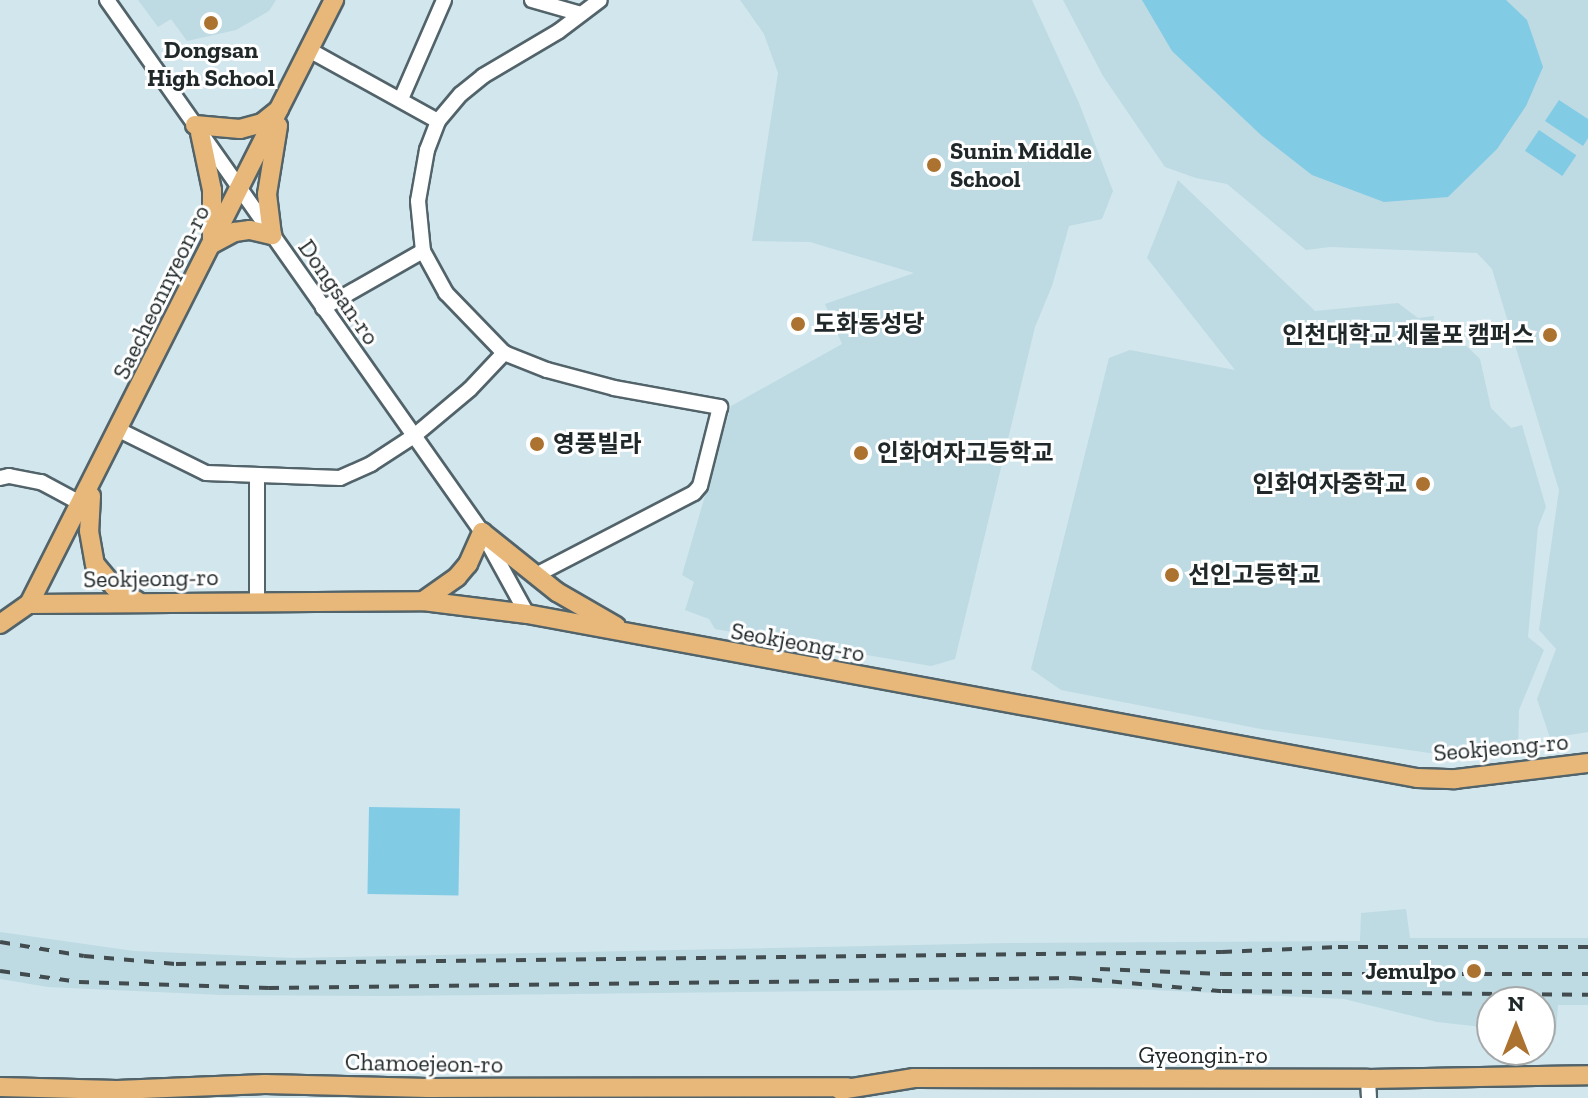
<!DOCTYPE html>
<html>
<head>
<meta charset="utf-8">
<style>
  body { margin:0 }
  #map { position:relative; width:1588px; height:1098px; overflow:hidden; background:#d2e6ed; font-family:"Zilla Slab","Noto Sans KR",serif }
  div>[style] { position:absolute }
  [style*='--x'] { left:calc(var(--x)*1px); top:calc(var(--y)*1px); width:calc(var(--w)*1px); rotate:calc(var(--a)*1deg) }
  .built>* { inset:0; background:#bedae3 }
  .green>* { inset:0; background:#82cbe5; transform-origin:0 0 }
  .roads { filter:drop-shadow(2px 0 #52636a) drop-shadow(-2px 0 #52636a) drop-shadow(0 2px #52636a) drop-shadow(0 -2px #52636a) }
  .minor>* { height:14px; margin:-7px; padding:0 7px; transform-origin:7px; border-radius:7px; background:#fff }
  .major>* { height:18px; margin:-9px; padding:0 9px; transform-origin:9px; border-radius:9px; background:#e7b87a }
  .rail>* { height:4px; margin-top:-2px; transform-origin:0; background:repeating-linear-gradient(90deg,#424c4f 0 10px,transparent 0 20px) }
  .dots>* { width:22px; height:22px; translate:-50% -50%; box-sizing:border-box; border:4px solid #fff; border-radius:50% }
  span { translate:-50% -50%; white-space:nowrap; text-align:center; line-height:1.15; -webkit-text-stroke:6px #fff; paint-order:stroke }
  .poi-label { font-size:24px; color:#20282a; font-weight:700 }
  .left { translate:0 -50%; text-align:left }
  .right { translate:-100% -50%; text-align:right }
  .street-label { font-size:24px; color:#20282a }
  .north { position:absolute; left:1476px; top:986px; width:80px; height:80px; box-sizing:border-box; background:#fff; border:2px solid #a6a9aa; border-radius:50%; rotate:0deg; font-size:22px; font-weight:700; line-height:32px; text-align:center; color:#20282a }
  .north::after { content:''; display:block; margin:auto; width:28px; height:36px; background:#ab7230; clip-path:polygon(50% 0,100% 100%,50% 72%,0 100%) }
</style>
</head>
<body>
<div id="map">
  <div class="built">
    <div style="clip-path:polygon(138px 0,276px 0,269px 11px,236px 30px,187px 41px,171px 19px,158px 27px)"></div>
    <div style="clip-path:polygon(740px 0,1032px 0,1079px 103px,1113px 191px,1102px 219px,1069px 226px,1052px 286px,1035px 327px,955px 659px,931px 666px,715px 629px,709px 619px,685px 610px,694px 582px,682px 575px,731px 406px,842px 344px,825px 304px,914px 273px,810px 242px,752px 241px,778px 73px,764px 34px)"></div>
    <div style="clip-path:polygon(1063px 0,1588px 0,1588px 732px,1550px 738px,1537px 699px,1556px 649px,1539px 630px,1559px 490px,1492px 269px,1477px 253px,1330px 247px,1306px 250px,1227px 184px,1196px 178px,1165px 167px,1103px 76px)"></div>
    <div style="clip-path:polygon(1178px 180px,1315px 311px,1398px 303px,1418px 318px,1434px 316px,1433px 326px,1457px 337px,1480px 359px,1491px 408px,1511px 428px,1522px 425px,1546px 507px,1538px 527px,1528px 637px,1544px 650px,1519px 710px,1518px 748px,1451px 756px,1261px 729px,1061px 690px,1031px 669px,1109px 358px,1130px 350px,1235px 370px,1147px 258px)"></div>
    <div style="clip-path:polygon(1406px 909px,1410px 938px,1588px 938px,1588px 1005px,1558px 1005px,1556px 1035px,1540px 1034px,1540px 1002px,1492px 1002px,1492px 1028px,1437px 1022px,1344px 999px,1110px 988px,386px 996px,222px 995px,48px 987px,0 979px,0 932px,134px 951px,294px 958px,1010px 943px,1360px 941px,1361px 913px)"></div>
  </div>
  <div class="green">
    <div style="clip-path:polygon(1142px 0,1506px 0,1527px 20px,1543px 67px,1526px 106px,1497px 149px,1448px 197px,1384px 202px,1312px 175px,1262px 136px,1172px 51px)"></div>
    <div style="clip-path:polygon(1559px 100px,1588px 119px,1588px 138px,1583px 146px,1545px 121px)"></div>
    <div style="left:1539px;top:130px;width:45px;height:25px;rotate:34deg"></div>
    <div style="left:369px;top:807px;width:91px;height:87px;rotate:1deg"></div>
  </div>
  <div class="roads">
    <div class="minor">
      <div style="--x:107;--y:0;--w:651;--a:54.82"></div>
      <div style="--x:482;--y:532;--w:94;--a:61.2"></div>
      <div style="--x:532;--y:0;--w:51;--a:15.9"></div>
      <div style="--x:311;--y:51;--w:145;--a:28.9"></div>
      <div style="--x:401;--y:99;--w:108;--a:-66.5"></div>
      <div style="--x:423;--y:251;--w:48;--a:61.3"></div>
      <div style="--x:446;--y:293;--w:83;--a:46"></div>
      <div style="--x:504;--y:353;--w:46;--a:21.6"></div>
      <div style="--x:547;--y:370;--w:69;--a:15"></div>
      <div style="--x:614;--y:388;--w:108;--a:10.2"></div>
      <div style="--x:720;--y:407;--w:81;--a:104.2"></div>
      <div style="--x:700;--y:486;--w:9;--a:131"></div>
      <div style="--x:694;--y:493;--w:178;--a:152.6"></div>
      <div style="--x:323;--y:308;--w:115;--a:-29.7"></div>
      <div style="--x:423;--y:251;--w:50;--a:-95.7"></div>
      <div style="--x:418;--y:201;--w:52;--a:-80"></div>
      <div style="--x:427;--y:150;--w:31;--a:-69"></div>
      <div style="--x:438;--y:121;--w:35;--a:-50"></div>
      <div style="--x:461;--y:94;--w:28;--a:-39"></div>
      <div style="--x:483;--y:76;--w:88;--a:-30.6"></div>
      <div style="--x:559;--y:31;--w:51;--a:-37.1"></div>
      <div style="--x:119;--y:430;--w:97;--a:26.3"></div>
      <div style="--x:206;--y:473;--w:134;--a:2.1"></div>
      <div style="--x:340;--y:478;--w:34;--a:-24"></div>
      <div style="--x:371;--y:464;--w:51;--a:-33.1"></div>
      <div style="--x:414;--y:436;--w:73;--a:-40"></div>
      <div style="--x:470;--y:389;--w:50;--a:-46.6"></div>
      <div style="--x:257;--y:477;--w:123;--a:90"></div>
      <div style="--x:0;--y:478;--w:9;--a:-13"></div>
      <div style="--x:9;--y:476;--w:33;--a:11"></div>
      <div style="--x:41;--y:482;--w:47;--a:28.2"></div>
      <div style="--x:1368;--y:1079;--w:19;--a:87"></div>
    </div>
    <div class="major">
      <div style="--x:195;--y:125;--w:45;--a:5.1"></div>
      <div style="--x:240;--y:129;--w:23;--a:-15"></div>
      <div style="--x:262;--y:123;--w:22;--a:-39"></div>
      <div style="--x:200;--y:133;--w:58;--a:78.1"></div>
      <div style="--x:212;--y:190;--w:54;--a:90"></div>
      <div style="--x:212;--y:244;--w:26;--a:-28"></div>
      <div style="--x:235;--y:232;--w:15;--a:-8"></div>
      <div style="--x:250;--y:230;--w:23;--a:13"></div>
      <div style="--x:272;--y:235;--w:41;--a:-97"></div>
      <div style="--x:267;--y:194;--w:69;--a:-80.8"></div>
      <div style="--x:91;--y:496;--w:35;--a:93"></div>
      <div style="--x:89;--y:531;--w:34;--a:80"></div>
      <div style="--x:95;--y:564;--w:30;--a:50"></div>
      <div style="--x:114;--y:587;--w:27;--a:31"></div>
      <div style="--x:423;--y:601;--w:42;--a:-35.2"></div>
      <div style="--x:457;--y:577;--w:17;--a:-50"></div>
      <div style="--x:468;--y:564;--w:35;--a:-66"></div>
      <div style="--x:482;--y:532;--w:96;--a:38.7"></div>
      <div style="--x:557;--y:592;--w:68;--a:30"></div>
      <div style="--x:29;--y:604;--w:677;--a:-63.21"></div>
      <div style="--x:0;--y:624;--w:35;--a:-35"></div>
      <div style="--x:29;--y:604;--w:394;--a:-0.4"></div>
      <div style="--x:423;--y:601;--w:105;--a:7.1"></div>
      <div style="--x:527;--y:614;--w:905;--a:10.44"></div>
      <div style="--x:1417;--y:778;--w:38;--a:2"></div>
      <div style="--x:1455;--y:779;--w:134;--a:-6.9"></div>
      <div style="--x:0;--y:1087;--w:117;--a:1.5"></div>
      <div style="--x:117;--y:1090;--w:148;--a:-2.3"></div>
      <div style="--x:265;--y:1084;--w:163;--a:1.4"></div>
      <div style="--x:428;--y:1088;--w:420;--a:-0.1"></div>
      <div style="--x:840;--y:1090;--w:75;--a:-9.2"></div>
      <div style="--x:914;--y:1078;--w:454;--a:0.1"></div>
      <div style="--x:1368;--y:1079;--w:220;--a:-1"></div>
    </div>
  </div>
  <div class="rail">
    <div style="--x:0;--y:942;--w:85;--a:9.5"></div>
    <div style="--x:84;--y:956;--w:92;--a:5"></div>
    <div style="--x:176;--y:964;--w:1046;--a:-0.66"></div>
    <div style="--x:1222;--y:952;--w:116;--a:-2.5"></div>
    <div style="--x:1338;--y:947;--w:250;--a:0"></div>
    <div style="--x:1100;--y:969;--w:122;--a:2.3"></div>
    <div style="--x:1222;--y:974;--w:366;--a:0"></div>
    <div style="--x:0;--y:971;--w:80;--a:7.9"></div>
    <div style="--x:79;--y:982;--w:190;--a:1.8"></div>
    <div style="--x:269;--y:988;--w:803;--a:-0.71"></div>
    <div style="--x:1072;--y:978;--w:151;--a:5"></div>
    <div style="--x:1222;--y:991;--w:366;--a:0.6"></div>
  </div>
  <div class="dots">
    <div style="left:211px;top:23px;background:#ab7230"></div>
    <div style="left:934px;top:165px;background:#ab7230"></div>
    <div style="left:798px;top:324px;background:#ab7230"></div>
    <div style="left:1550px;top:335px;background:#ab7230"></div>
    <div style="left:537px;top:444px;background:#ab7230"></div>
    <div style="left:861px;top:453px;background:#ab7230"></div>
    <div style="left:1423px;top:484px;background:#ab7230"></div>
    <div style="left:1172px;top:575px;background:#ab7230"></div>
    <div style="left:1474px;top:971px;background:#ab7230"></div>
  </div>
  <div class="poi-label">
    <span style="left:211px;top:64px">Dongsan<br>High School</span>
    <span class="left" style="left:950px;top:165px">Sunin Middle<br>School</span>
    <span class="left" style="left:814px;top:324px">도화동성당</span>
    <span class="right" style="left:1534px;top:335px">인천대학교 제물포 캠퍼스</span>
    <span class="left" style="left:553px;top:444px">영풍빌라</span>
    <span class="left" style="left:877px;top:453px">인화여자고등학교</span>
    <span class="right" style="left:1407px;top:484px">인화여자중학교</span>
    <span class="left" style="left:1188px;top:575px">선인고등학교</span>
    <span class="right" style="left:1456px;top:971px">Jemulpo</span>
  </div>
  <div class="street-label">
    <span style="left:161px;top:292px;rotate:-64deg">Saecheonnyeon-ro</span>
    <span style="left:339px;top:292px;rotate:55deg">Dongsan-ro</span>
    <span style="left:151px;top:578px;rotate:-1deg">Seokjeong-ro</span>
    <span style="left:798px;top:642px;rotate:10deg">Seokjeong-ro</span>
    <span style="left:1501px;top:747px;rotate:-5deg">Seokjeong-ro</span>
    <span style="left:1203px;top:1055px">Gyeongin-ro</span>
    <span style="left:424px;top:1063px;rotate:1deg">Chamoejeon-ro</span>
  </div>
  <div class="north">N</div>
</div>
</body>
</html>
